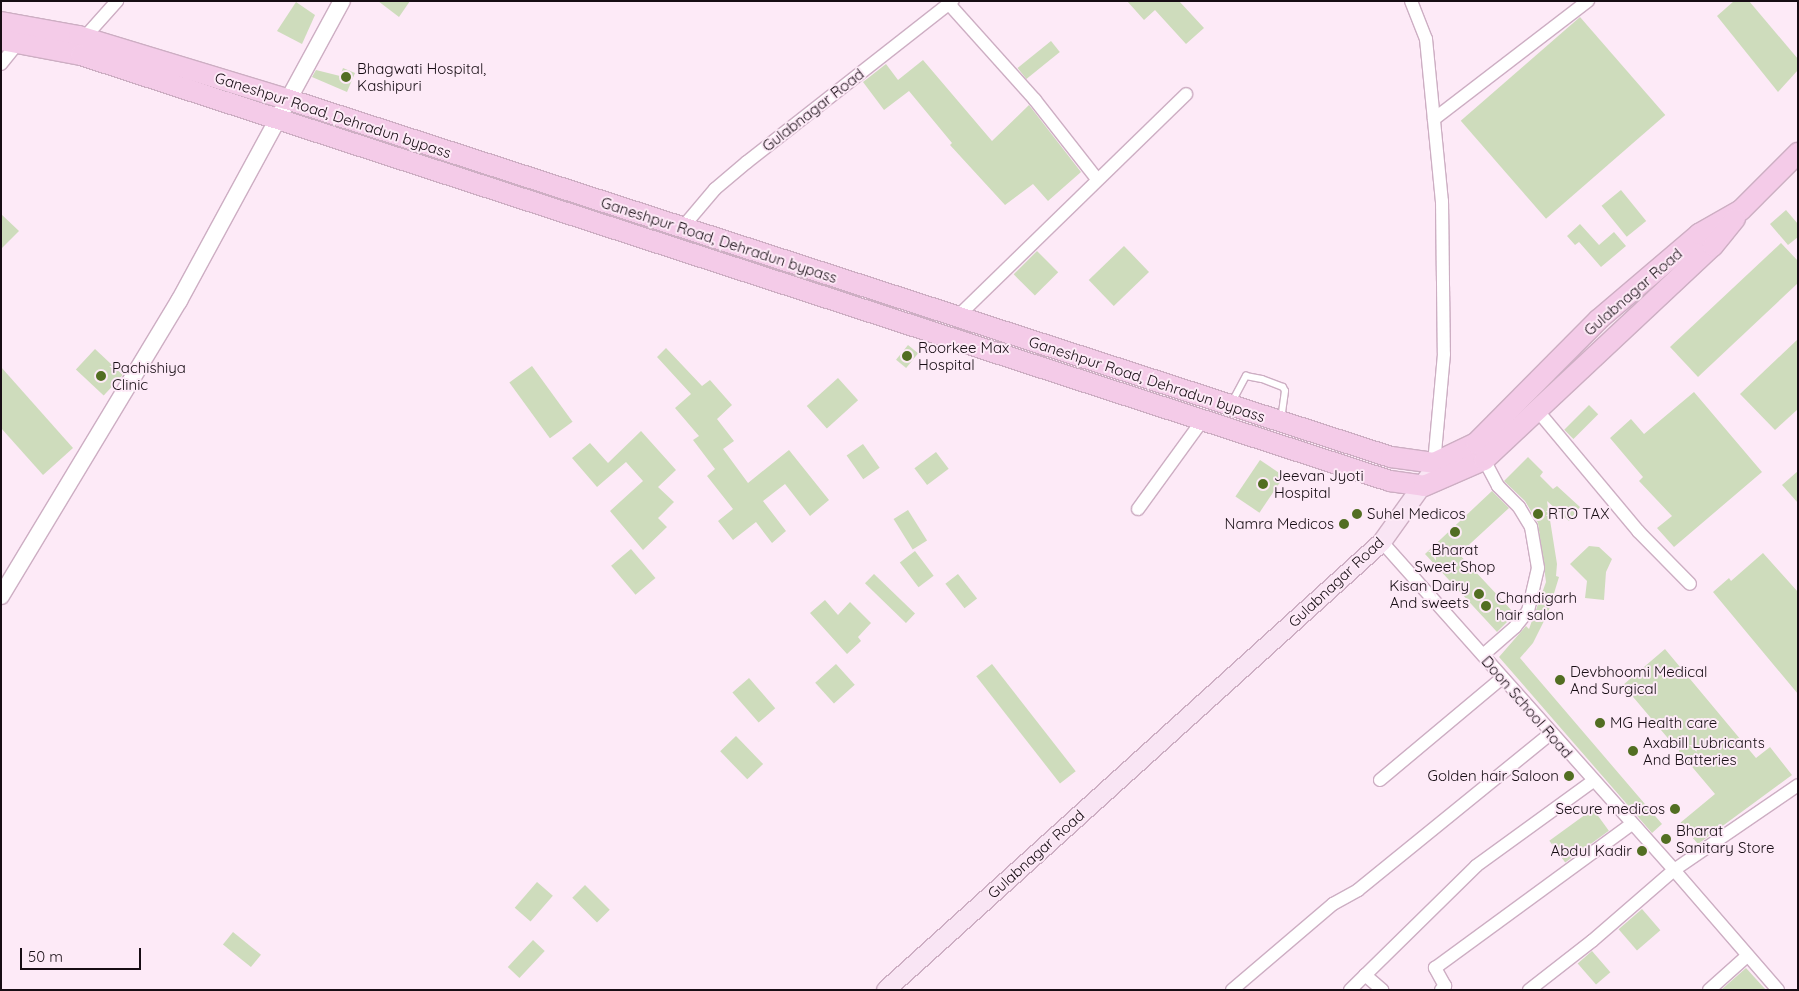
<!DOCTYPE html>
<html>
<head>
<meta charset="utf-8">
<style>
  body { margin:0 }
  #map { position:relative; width:1799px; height:991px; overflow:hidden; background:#fdeaf7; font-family:Quicksand,sans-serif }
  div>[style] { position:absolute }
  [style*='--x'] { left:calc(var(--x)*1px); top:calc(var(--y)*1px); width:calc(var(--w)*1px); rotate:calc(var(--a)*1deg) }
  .building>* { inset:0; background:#cedcbc; transform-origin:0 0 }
  .roads { filter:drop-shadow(1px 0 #cdaec3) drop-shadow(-1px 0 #cdaec3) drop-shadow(0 1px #cdaec3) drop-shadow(0 -1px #cdaec3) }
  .service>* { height:6px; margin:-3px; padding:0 3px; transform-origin:3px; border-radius:3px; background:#fff }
  .minor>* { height:12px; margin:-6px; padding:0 6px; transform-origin:6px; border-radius:6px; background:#fff }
  .tertiary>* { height:16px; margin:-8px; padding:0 8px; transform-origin:8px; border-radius:8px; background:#fff }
  .secondary>* { height:18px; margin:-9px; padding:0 9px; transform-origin:9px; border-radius:9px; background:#f9e5f4 }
  .primary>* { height:20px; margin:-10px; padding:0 10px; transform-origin:10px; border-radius:10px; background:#f4cbe8 }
  .dots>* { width:14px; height:14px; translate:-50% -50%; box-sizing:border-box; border:2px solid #fdeaf7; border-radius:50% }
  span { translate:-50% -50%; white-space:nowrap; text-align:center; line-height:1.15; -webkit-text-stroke:4px #fdeaf7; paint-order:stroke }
  .poi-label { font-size:15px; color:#170d14 }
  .left { translate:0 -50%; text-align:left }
  .right { translate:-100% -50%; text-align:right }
  .street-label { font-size:15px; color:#170d14 }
  .frame { position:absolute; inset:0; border:2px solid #170d14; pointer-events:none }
  .scale { position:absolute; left:20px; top:948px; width:121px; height:22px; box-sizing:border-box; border:2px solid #170d14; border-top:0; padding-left:6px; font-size:15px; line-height:18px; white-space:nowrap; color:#170d14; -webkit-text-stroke:4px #fdeaf7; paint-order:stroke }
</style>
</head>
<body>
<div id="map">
  <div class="building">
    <div style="clip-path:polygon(378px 1px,410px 1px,399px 17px)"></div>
    <div style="clip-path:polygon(1127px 1px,1179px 1px,1204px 28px,1186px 44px,1155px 10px,1144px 20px)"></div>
    <div style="clip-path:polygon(1734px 1px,1749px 1px,1798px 59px,1798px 70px,1778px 92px,1717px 16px)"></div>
    <div style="clip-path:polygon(296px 2px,315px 15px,302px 44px,277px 31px)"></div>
    <div style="left:1580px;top:17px;width:130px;height:158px;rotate:49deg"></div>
    <div style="left:1051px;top:41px;width:14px;height:43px;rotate:51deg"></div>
    <div style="clip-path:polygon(923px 60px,992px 141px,1029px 105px,1081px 172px,1048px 201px,1033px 184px,1005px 205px,950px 145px,952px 143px,909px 91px,884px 110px,863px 82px,886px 64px,898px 80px)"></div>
    <div style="clip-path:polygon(343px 68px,355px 73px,347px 92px,312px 77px,316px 70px,340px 76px)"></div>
    <div style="left:1621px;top:190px;width:40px;height:25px;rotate:51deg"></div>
    <div style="clip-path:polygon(1786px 210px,1798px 224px,1798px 237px,1788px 245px,1770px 224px)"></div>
    <div style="clip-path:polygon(1px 214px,19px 231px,1px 249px)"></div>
    <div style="clip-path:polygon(1580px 224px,1599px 245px,1614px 232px,1626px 246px,1601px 267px,1579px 242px,1575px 245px,1567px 236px)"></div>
    <div style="clip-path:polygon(1781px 243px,1798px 261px,1798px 283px,1698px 377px,1670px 347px)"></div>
    <div style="left:1124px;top:246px;width:36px;height:49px;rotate:46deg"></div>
    <div style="left:1037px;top:251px;width:30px;height:33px;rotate:45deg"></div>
    <div style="clip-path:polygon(1798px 339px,1798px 409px,1775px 430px,1740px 394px)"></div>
    <div style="left:908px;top:345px;width:13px;height:19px;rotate:39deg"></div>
    <div style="clip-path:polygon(666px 348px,702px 386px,710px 380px,732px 405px,717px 419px,734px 441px,723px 449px,748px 483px,789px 450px,829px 500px,810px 516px,785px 484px,763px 501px,786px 531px,772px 543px,756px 522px,733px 540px,718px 521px,733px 509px,707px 476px,715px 469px,693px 440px,699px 436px,675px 408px,691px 394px,657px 357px)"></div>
    <div style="left:95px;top:349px;width:38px;height:28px;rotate:43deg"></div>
    <div style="left:532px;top:366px;width:69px;height:28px;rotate:54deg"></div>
    <div style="clip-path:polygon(1px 367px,73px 448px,43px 475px,1px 428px)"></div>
    <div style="left:838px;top:378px;width:30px;height:42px;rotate:48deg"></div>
    <div style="clip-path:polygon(1694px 392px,1762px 472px,1674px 547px,1657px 528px,1672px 516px,1639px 481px,1643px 477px,1610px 438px,1631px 419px,1644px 434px)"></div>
    <div style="left:1589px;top:405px;width:13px;height:35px;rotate:45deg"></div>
    <div style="clip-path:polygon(641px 431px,676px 470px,658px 487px,674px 502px,658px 518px,667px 527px,643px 550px,610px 511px,643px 481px,626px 462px,597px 487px,572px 458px,590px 443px,608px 463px)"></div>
    <div style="left:863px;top:444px;width:29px;height:20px;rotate:55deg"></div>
    <div style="left:936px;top:452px;width:21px;height:27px;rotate:53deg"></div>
    <div style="clip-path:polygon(1528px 457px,1543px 472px,1540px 476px,1553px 489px,1557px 486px,1580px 507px,1569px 521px,1547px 501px,1557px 564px,1556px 576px,1559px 577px,1548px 613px,1533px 643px,1520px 658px,1662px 824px,1652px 833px,1499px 657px,1526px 626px,1529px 629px,1546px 582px,1538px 523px,1525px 501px,1504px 481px)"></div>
    <div style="left:1260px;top:460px;width:29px;height:44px;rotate:34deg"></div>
    <div style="clip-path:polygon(1798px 471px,1798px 503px,1782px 485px)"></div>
    <div style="clip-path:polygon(1492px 491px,1509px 508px,1459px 554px,1515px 614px,1497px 632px,1425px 554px)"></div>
    <div style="left:908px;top:510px;width:36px;height:17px;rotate:58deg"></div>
    <div style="clip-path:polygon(1589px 546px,1599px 547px,1612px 559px,1606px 572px,1604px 600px,1585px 598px,1587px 581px,1570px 564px)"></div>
    <div style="left:631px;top:549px;width:38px;height:26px;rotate:50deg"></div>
    <div style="left:915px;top:551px;width:31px;height:19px;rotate:53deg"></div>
    <div style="clip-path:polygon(1763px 553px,1798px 592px,1798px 694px,1713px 592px,1729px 578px,1731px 581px)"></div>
    <div style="left:874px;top:574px;width:57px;height:13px;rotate:44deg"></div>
    <div style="left:958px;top:574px;width:31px;height:16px;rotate:52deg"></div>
    <div style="clip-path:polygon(825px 600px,838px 615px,850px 602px,871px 623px,858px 637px,861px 641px,847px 654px,810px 613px)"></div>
    <div style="clip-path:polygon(1665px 649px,1756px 758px,1770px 747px,1792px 775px,1698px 844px,1680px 823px,1715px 794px,1623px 685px)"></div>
    <div style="left:836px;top:664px;width:28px;height:28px;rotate:48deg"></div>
    <div style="left:992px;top:664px;width:136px;height:20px;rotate:52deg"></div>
    <div style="left:749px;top:678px;width:40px;height:22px;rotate:49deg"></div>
    <div style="left:736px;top:736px;width:39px;height:22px;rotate:46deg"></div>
    <div style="left:1593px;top:809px;width:27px;height:54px;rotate:54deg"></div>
    <div style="left:537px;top:882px;width:21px;height:34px;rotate:41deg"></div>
    <div style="left:585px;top:885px;width:35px;height:18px;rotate:45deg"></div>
    <div style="left:1642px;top:909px;width:28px;height:31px;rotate:49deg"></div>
    <div style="left:233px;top:932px;width:36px;height:16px;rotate:39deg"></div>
    <div style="left:533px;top:940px;width:16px;height:37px;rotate:43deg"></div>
    <div style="left:1592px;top:951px;width:28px;height:19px;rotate:49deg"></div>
    <div style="clip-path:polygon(1746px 968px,1766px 990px,1721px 990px)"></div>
  </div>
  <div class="roads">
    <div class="service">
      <div style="--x:1232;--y:402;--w:30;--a:-62"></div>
      <div style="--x:1246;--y:376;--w:16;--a:11"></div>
      <div style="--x:1262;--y:379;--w:22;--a:21"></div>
      <div style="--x:1283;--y:387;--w:4;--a:63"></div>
      <div style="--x:1285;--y:391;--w:29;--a:98"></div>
    </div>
    <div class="minor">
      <div style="--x:1411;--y:1;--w:41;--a:68.5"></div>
      <div style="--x:1426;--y:39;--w:163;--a:84.4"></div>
      <div style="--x:1442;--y:201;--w:153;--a:89.3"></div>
      <div style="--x:1444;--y:354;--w:109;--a:95.2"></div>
      <div style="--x:949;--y:4;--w:129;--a:48.1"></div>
      <div style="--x:1035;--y:100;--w:100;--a:51.9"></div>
      <div style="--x:84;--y:38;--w:50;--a:-48.3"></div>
      <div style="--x:1;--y:64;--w:27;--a:-51"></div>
      <div style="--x:1434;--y:119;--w:194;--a:-37.5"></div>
      <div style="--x:682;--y:228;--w:51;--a:-49.8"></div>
      <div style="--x:715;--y:189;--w:42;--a:-40.2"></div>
      <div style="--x:747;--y:162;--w:261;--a:-38.1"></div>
      <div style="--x:956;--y:318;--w:321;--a:-44.2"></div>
      <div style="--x:1537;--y:410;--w:158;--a:50.1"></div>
      <div style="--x:1638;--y:531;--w:74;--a:45.5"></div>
      <div style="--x:1138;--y:509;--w:109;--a:-54"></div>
      <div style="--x:1382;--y:542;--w:439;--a:48.3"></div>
      <div style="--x:1674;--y:870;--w:108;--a:139.1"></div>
      <div style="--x:1592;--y:941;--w:80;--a:142.1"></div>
      <div style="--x:1483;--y:655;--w:43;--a:-41.2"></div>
      <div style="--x:1515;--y:627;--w:21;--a:-51"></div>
      <div style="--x:1528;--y:611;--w:44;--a:-76.9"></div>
      <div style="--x:1538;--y:568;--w:42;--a:-99.7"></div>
      <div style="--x:1531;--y:527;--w:23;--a:-121"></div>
      <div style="--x:1519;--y:507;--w:30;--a:-135"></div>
      <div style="--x:1498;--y:486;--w:30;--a:-118"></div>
      <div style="--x:1380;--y:780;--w:159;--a:-39.9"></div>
      <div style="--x:1365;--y:975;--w:23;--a:41"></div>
      <div style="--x:1232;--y:990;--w:133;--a:-40.4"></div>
      <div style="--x:1333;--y:904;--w:29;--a:-29"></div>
      <div style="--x:1358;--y:890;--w:247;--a:-39.1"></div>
      <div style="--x:1350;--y:990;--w:177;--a:-44.5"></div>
      <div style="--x:1476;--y:866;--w:145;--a:-36"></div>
      <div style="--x:1441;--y:990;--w:6;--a:-45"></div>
      <div style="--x:1445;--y:986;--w:21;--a:-119"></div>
      <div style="--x:1435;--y:968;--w:244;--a:-36.2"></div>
      <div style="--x:1709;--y:990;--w:51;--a:-41.8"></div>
      <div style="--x:1778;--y:990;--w:159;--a:-130.9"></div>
      <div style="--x:1674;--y:870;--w:150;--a:-34.4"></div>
    </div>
    <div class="tertiary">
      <div style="--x:1;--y:596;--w:345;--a:-58.9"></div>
      <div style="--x:179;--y:301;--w:341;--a:-61.5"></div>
    </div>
    <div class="secondary">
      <div style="--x:886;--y:990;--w:668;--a:-42.09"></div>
      <div style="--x:1382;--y:542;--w:81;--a:-54.5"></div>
    </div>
    <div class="primary">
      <div style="--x:1;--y:22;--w:79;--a:10.2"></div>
      <div style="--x:79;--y:36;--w:217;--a:16.9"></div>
      <div style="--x:287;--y:99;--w:1161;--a:17.97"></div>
      <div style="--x:1391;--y:457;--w:43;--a:7.9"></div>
      <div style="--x:1434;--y:463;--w:47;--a:-25.5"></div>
      <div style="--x:1476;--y:443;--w:173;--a:-45.2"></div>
      <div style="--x:1598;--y:320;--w:133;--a:-40.4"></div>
      <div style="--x:1699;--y:234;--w:48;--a:-29.7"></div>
      <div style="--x:1741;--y:210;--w:81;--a:-45"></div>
      <div style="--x:1;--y:40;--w:81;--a:10.6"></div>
      <div style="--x:81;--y:55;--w:1377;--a:18.03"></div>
      <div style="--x:1390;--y:481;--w:34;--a:8"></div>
      <div style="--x:1424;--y:486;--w:65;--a:-23.4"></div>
      <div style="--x:1484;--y:460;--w:313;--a:-43.1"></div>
      <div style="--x:1713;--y:246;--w:35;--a:-51"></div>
    </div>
  </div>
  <div class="dots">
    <div style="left:346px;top:77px;background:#526e22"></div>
    <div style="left:907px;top:356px;background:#526e22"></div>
    <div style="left:101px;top:376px;background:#526e22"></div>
    <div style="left:1263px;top:484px;background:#526e22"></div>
    <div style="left:1357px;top:514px;background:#526e22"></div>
    <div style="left:1538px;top:514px;background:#526e22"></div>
    <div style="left:1344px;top:524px;background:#526e22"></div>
    <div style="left:1455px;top:532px;background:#526e22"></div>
    <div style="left:1479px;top:594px;background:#526e22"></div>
    <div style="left:1486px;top:606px;background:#526e22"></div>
    <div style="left:1560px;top:680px;background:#526e22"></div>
    <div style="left:1600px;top:723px;background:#526e22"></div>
    <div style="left:1633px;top:751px;background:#526e22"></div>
    <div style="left:1569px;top:776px;background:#526e22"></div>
    <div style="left:1675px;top:809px;background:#526e22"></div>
    <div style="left:1666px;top:839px;background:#526e22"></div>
    <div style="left:1642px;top:851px;background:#526e22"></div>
  </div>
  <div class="poi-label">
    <span class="left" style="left:357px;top:77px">Bhagwati Hospital,<br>Kashipuri</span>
    <span class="left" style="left:918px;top:356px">Roorkee Max<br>Hospital</span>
    <span class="left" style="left:112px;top:376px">Pachishiya<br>Clinic</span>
    <span class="left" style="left:1274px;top:484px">Jeevan Jyoti<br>Hospital</span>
    <span class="left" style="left:1367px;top:514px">Suhel Medicos</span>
    <span class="left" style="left:1548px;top:514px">RTO TAX</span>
    <span class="right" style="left:1334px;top:524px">Namra Medicos</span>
    <span style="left:1455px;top:558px">Bharat<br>Sweet Shop</span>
    <span class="right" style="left:1469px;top:594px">Kisan Dairy<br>And sweets</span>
    <span class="left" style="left:1496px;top:606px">Chandigarh<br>hair salon</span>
    <span class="left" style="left:1570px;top:680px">Devbhoomi Medical<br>And Surgical</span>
    <span class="left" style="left:1610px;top:723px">MG Health care</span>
    <span class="left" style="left:1643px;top:751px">Axabill Lubricants<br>And Batteries</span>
    <span class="right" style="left:1559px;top:776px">Golden hair Saloon</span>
    <span class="right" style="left:1665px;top:809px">Secure medicos</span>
    <span class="left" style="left:1676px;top:839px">Bharat<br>Sanitary Store</span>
    <span class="right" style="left:1632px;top:851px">Abdul Kadir</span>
  </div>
  <div class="street-label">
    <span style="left:813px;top:110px;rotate:-38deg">Gulabnagar Road</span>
    <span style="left:333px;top:115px;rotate:18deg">Ganeshpur Road, Dehradun bypass</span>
    <span style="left:719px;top:240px;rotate:18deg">Ganeshpur Road, Dehradun bypass</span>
    <span style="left:1633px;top:292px;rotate:-41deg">Gulabnagar Road</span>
    <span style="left:1147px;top:379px;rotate:18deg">Ganeshpur Road, Dehradun bypass</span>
    <span style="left:1336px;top:582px;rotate:-43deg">Gulabnagar Road</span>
    <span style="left:1527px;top:707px;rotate:49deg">Doon School Road</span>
    <span style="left:1036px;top:854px;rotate:-42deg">Gulabnagar Road</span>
  </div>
  <div class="frame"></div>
  <div class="scale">50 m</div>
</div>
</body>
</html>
